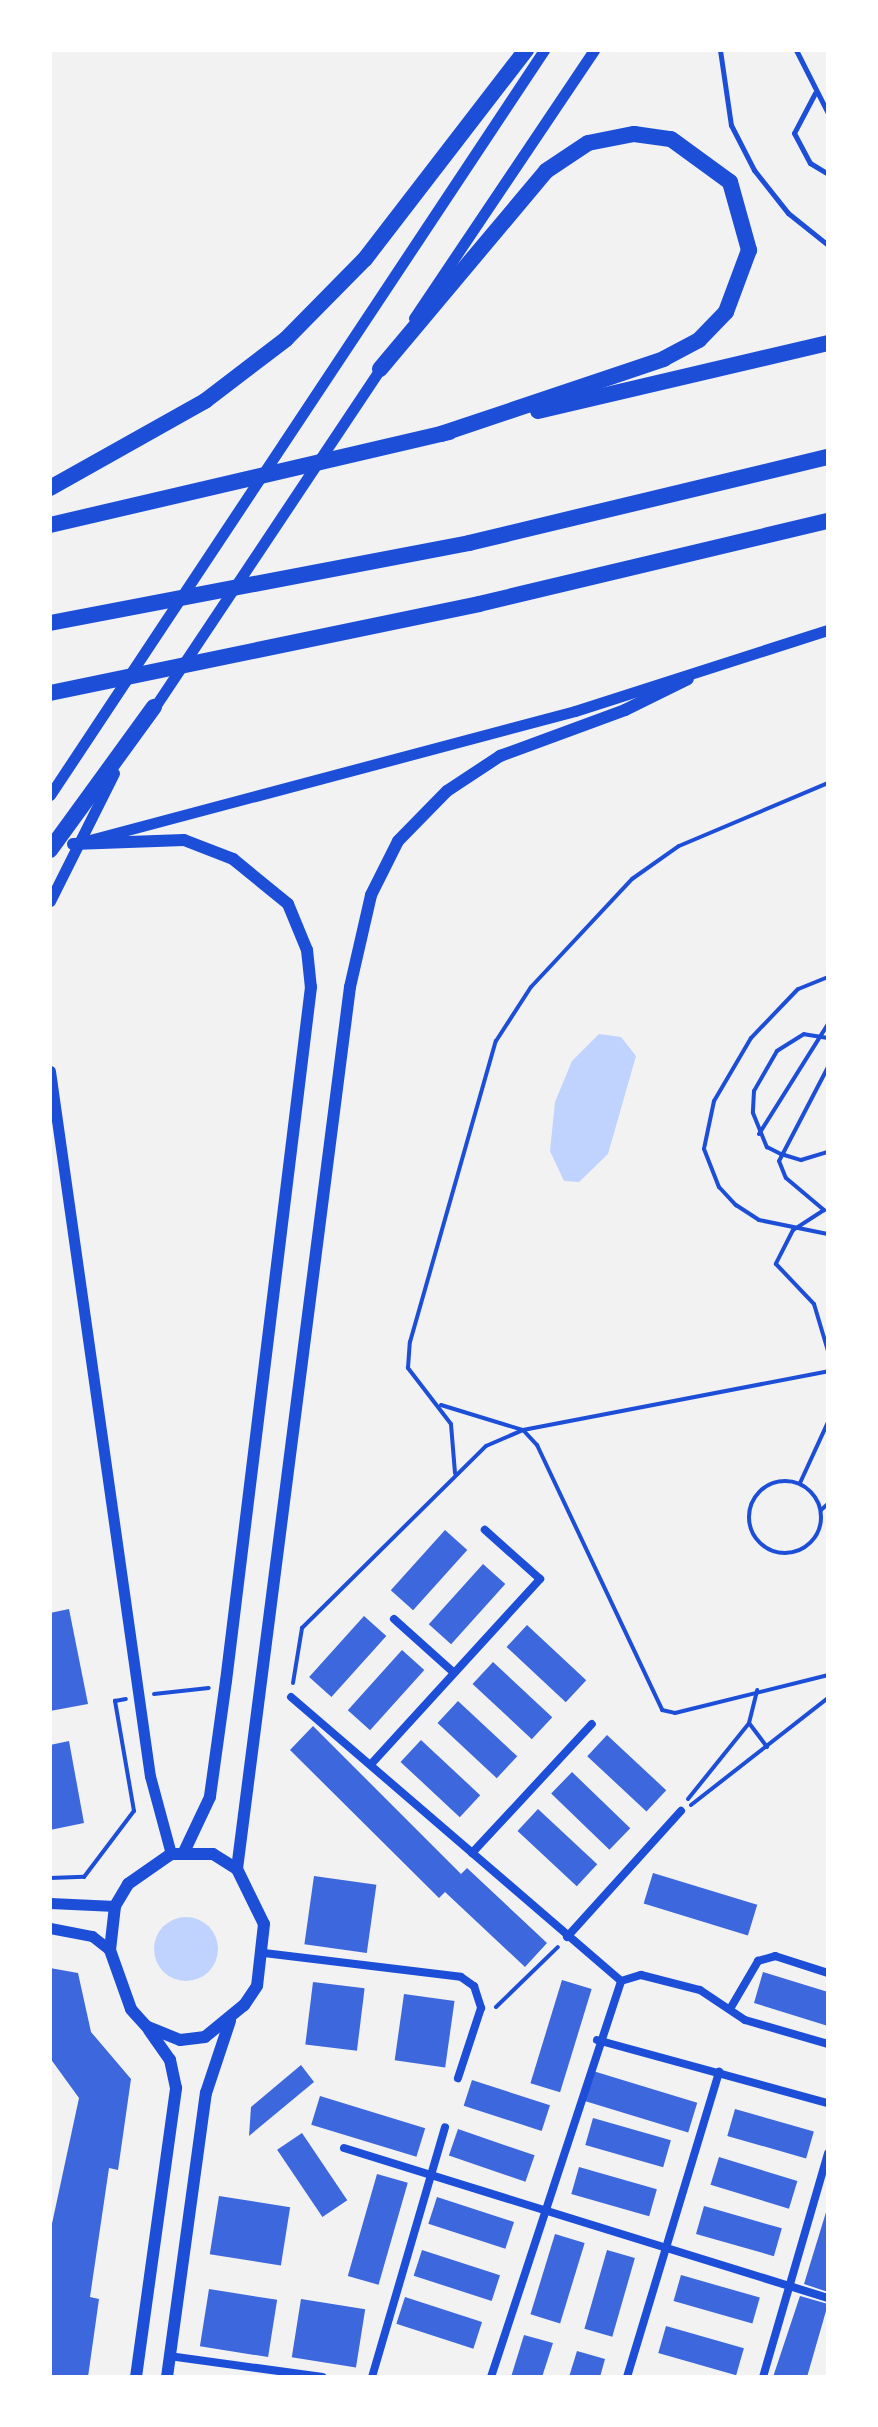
<!DOCTYPE html>
<html>
<head>
<meta charset="utf-8">
<style>
  body { margin:0 }
  #map { position:relative; width:878px; height:2427px; overflow:hidden; background:#f2f2f2; font-family:Cabin,sans-serif }
  div>[style] { position:absolute }
  [style*='--x'] { left:calc(var(--x)*1px); top:calc(var(--y)*1px); width:calc(var(--w)*1px); rotate:calc(var(--a)*1deg) }
  .water>* { inset:0; background:#bfd3fe }
  .round { border-radius:50% }
  .building>* { inset:0; background:#3d67dc; transform-origin:0 0 }
  .path>* { height:4px; margin:-2px; padding:0 2px; transform-origin:2px; border-radius:2px; background:#1d4ed8 }
  .path>.ring { margin:-2px; padding:0; box-sizing:content-box; background:none; border:4px solid #1d4ed8; border-radius:50% }
  .service>* { height:5px; margin:-2.5px; padding:0 2.5px; transform-origin:2.5px; border-radius:2.5px; background:#1d4ed8 }
  .minor>* { height:8px; margin:-4px; padding:0 4px; transform-origin:4px; border-radius:4px; background:#1d4ed8 }
  .tertiary>* { height:11px; margin:-5.5px; padding:0 5.5px; transform-origin:5.5px; border-radius:5.5px; background:#1d4ed8 }
  .secondary>* { height:12px; margin:-6px; padding:0 6px; transform-origin:6px; border-radius:6px; background:#1d4ed8 }
  .motorway>* { height:16px; margin:-8px; padding:0 8px; transform-origin:8px; border-radius:8px; background:#1d4ed8 }
  span { translate:-50% -50%; white-space:nowrap; text-align:center; line-height:1.15; -webkit-text-stroke:6px #fff; paint-order:stroke }
  .frame { position:absolute; inset:0; border:52px solid #fff; pointer-events:none }
</style>
</head>
<body>
<div id="map">
  <div class="water">
    <div style="clip-path:polygon(599px 1034px,621px 1037px,636px 1056px,608px 1154px,579px 1182px,564px 1181px,550px 1151px,555px 1102px,572px 1061px)"></div>
    <div class="round" style="left:154px;top:1917px;width:64px;height:64px"></div>
  </div>
  <div class="building">
    <div style="left:445px;top:1530px;width:30px;height:81px;rotate:42deg"></div>
    <div style="left:483px;top:1564px;width:30px;height:81px;rotate:42deg"></div>
    <div style="clip-path:polygon(69px 1609px,88px 1704px,50px 1711px,50px 1613px)"></div>
    <div style="left:364px;top:1616px;width:30px;height:82px;rotate:42deg"></div>
    <div style="left:527px;top:1625px;width:81px;height:30px;rotate:43deg"></div>
    <div style="left:402px;top:1650px;width:30px;height:81px;rotate:42deg"></div>
    <div style="left:493px;top:1662px;width:81px;height:30px;rotate:43deg"></div>
    <div style="left:458px;top:1701px;width:81px;height:30px;rotate:43deg"></div>
    <div style="clip-path:polygon(313px 1726px,461px 1874px,467px 1868px,547px 1943px,525px 1967px,445px 1892px,439px 1898px,290px 1750px)"></div>
    <div style="left:607px;top:1735px;width:81px;height:29px;rotate:43deg"></div>
    <div style="left:421px;top:1740px;width:81px;height:30px;rotate:43deg"></div>
    <div style="clip-path:polygon(69px 1741px,84px 1823px,50px 1830px,50px 1745px)"></div>
    <div style="left:572px;top:1772px;width:81px;height:30px;rotate:44deg"></div>
    <div style="left:538px;top:1809px;width:81px;height:30px;rotate:43deg"></div>
    <div style="left:653px;top:1873px;width:109px;height:32px;rotate:17deg"></div>
    <div style="left:314px;top:1876px;width:63px;height:69px;rotate:8deg"></div>
    <div style="clip-path:polygon(50px 1968px,78px 1973px,91px 2032px,131px 2079px,118px 2170px,109px 2168px,90px 2297px,99px 2299px,88px 2377px,50px 2377px,50px 2233px,79px 2098px,50px 2058px)"></div>
    <div style="clip-path:polygon(763px 1972px,828px 1992px,828px 2026px,754px 2003px)"></div>
    <div style="left:562px;top:1980px;width:31px;height:108px;rotate:17deg"></div>
    <div style="left:313px;top:1982px;width:52px;height:63px;rotate:7deg"></div>
    <div style="left:404px;top:1994px;width:51px;height:67px;rotate:8deg"></div>
    <div style="clip-path:polygon(301px 2065px,314px 2082px,249px 2136px,251px 2107px)"></div>
    <div style="left:593px;top:2071px;width:109px;height:31px;rotate:17deg"></div>
    <div style="left:472px;top:2080px;width:82px;height:27px;rotate:18deg"></div>
    <div style="left:320px;top:2096px;width:110px;height:30px;rotate:17deg"></div>
    <div style="left:735px;top:2109px;width:82px;height:28px;rotate:16deg"></div>
    <div style="left:593px;top:2118px;width:81px;height:28px;rotate:16deg"></div>
    <div style="left:458px;top:2129px;width:81px;height:28px;rotate:19deg"></div>
    <div style="left:302px;top:2133px;width:81px;height:30px;rotate:56deg"></div>
    <div style="left:719px;top:2157px;width:82px;height:29px;rotate:17deg"></div>
    <div style="left:579px;top:2167px;width:81px;height:28px;rotate:16deg"></div>
    <div style="left:377px;top:2174px;width:32px;height:106px;rotate:16deg"></div>
    <div style="left:219px;top:2196px;width:72px;height:59px;rotate:9deg"></div>
    <div style="left:437px;top:2197px;width:81px;height:28px;rotate:18deg"></div>
    <div style="left:704px;top:2206px;width:81px;height:29px;rotate:16deg"></div>
    <div style="clip-path:polygon(827px 2209px,828px 2209px,828px 2292px,804px 2284px)"></div>
    <div style="left:555px;top:2234px;width:31px;height:84px;rotate:17deg"></div>
    <div style="left:422px;top:2250px;width:82px;height:27px;rotate:18deg"></div>
    <div style="left:607px;top:2250px;width:29px;height:82px;rotate:16deg"></div>
    <div style="left:681px;top:2275px;width:82px;height:27px;rotate:16deg"></div>
    <div style="left:209px;top:2289px;width:69px;height:58px;rotate:9deg"></div>
    <div style="clip-path:polygon(800px 2296px,828px 2304px,807px 2377px,773px 2377px)"></div>
    <div style="left:405px;top:2297px;width:81px;height:28px;rotate:18deg"></div>
    <div style="left:301px;top:2299px;width:65px;height:59px;rotate:9deg"></div>
    <div style="left:666px;top:2326px;width:81px;height:28px;rotate:16deg"></div>
    <div style="clip-path:polygon(524px 2335px,553px 2343px,542px 2377px,511px 2377px)"></div>
    <div style="clip-path:polygon(577px 2351px,605px 2359px,600px 2377px,569px 2377px)"></div>
  </div>
  <div class="path">
    <div style="--x:828;--y:977;--w:32;--a:158"></div>
    <div style="--x:798;--y:989;--w:68;--a:133.8"></div>
    <div style="--x:751;--y:1038;--w:73;--a:120.4"></div>
    <div style="--x:714;--y:1101;--w:49;--a:101.8"></div>
    <div style="--x:704;--y:1149;--w:41;--a:68.5"></div>
    <div style="--x:719;--y:1187;--w:25;--a:47"></div>
    <div style="--x:736;--y:1205;--w:27;--a:33"></div>
    <div style="--x:759;--y:1220;--w:70;--a:11.5"></div>
    <div style="--x:828;--y:1038;--w:24;--a:-171"></div>
    <div style="--x:804;--y:1034;--w:32;--a:148"></div>
    <div style="--x:777;--y:1051;--w:46;--a:119.9"></div>
    <div style="--x:754;--y:1091;--w:22;--a:93"></div>
    <div style="--x:753;--y:1113;--w:37;--a:68"></div>
    <div style="--x:767;--y:1147;--w:16;--a:27"></div>
    <div style="--x:781;--y:1154;--w:21;--a:17"></div>
    <div style="--x:801;--y:1160;--w:28;--a:-17"></div>
    <div style="--x:828;--y:1067;--w:106;--a:117.5"></div>
    <div style="--x:779;--y:1161;--w:18;--a:68"></div>
    <div style="--x:786;--y:1178;--w:50;--a:40.1"></div>
    <div style="--x:824;--y:1210;--w:37;--a:147"></div>
    <div style="--x:793;--y:1230;--w:38;--a:117"></div>
    <div style="--x:776;--y:1264;--w:55;--a:46.5"></div>
    <div style="--x:814;--y:1304;--w:49;--a:73.4"></div>
    <div style="--x:759;--y:1134;--w:130;--a:-57.9"></div>
    <div style="--x:441;--y:1405;--w:86;--a:17"></div>
    <div style="--x:523;--y:1430;--w:21;--a:47"></div>
    <div style="--x:537;--y:1445;--w:293;--a:64.7"></div>
    <div style="--x:662;--y:1710;--w:13;--a:13"></div>
    <div style="--x:675;--y:1713;--w:158;--a:-13.9"></div>
    <div style="--x:455;--y:1473;--w:49;--a:-94.7"></div>
    <div style="--x:451;--y:1424;--w:71;--a:-127.5"></div>
    <div style="--x:408;--y:1368;--w:26;--a:-86"></div>
    <div style="--x:410;--y:1342;--w:313;--a:-74.1"></div>
    <div style="--x:496;--y:1041;--w:64;--a:-57.1"></div>
    <div style="--x:531;--y:987;--w:148;--a:-46.9"></div>
    <div style="--x:632;--y:879;--w:57;--a:-35.1"></div>
    <div style="--x:679;--y:846;--w:162;--a:-22.9"></div>
    <div class="ring" style="left:749px;top:1481px;width:68px;height:68px"></div>
    <div style="--x:800;--y:1483;--w:67;--a:-65.3"></div>
    <div style="--x:821;--y:1510;--w:9;--a:-41"></div>
    <div style="--x:293;--y:1683;--w:56;--a:-80.7"></div>
    <div style="--x:302;--y:1628;--w:259;--a:-44.7"></div>
    <div style="--x:486;--y:1446;--w:40;--a:-23.4"></div>
    <div style="--x:523;--y:1430;--w:311;--a:-10.9"></div>
    <div style="--x:154;--y:1694;--w:55;--a:-6.2"></div>
    <div style="--x:749;--y:1723;--w:30;--a:53"></div>
    <div style="--x:688;--y:1799;--w:97;--a:-51.2"></div>
    <div style="--x:749;--y:1723;--w:34;--a:-76"></div>
    <div style="--x:691;--y:1805;--w:174;--a:-38"></div>
    <div style="--x:50;--y:1878;--w:34;--a:-2"></div>
    <div style="--x:84;--y:1877;--w:83;--a:-52.9"></div>
    <div style="--x:134;--y:1811;--w:112;--a:-99.8"></div>
    <div style="--x:115;--y:1701;--w:11;--a:-10"></div>
    <div style="--x:496;--y:2007;--w:86;--a:-44.1"></div>
  </div>
  <div class="service">
    <div style="--x:720;--y:50;--w:76;--a:81.7"></div>
    <div style="--x:731;--y:125;--w:51;--a:62.9"></div>
    <div style="--x:754;--y:170;--w:55;--a:51.7"></div>
    <div style="--x:788;--y:213;--w:51;--a:38.7"></div>
    <div style="--x:796;--y:50;--w:71;--a:63.1"></div>
    <div style="--x:815;--y:93;--w:45;--a:117.7"></div>
    <div style="--x:794;--y:133;--w:34;--a:62"></div>
    <div style="--x:810;--y:163;--w:21;--a:31"></div>
  </div>
  <div class="minor">
    <div style="--x:394;--y:1619;--w:79;--a:41.9"></div>
    <div style="--x:291;--y:1697;--w:435;--a:40.7"></div>
    <div style="--x:373;--y:1762;--w:248;--a:-47.6"></div>
    <div style="--x:540;--y:1579;--w:74;--a:-138.3"></div>
    <div style="--x:472;--y:1853;--w:176;--a:-47.1"></div>
    <div style="--x:567;--y:1937;--w:170;--a:-47.9"></div>
    <div style="--x:264;--y:1953;--w:198;--a:6.9"></div>
    <div style="--x:461;--y:1977;--w:16;--a:35"></div>
    <div style="--x:474;--y:1986;--w:23;--a:72"></div>
    <div style="--x:481;--y:2008;--w:74;--a:108.2"></div>
    <div style="--x:730;--y:2009;--w:56;--a:-59.7"></div>
    <div style="--x:758;--y:1961;--w:18;--a:-16"></div>
    <div style="--x:775;--y:1956;--w:56;--a:17.8"></div>
    <div style="--x:597;--y:2040;--w:239;--a:15.3"></div>
    <div style="--x:344;--y:2148;--w:507;--a:17.22"></div>
    <div style="--x:169;--y:2356;--w:155;--a:7.8"></div>
    <div style="--x:372;--y:2377;--w:260;--a:-73.7"></div>
    <div style="--x:491;--y:2377;--w:417;--a:-71.8"></div>
    <div style="--x:621;--y:1981;--w:21;--a:-17"></div>
    <div style="--x:641;--y:1975;--w:61;--a:14.3"></div>
    <div style="--x:700;--y:1990;--w:54;--a:33.7"></div>
    <div style="--x:745;--y:2020;--w:86;--a:16.1"></div>
    <div style="--x:627;--y:2377;--w:319;--a:-73.2"></div>
    <div style="--x:763;--y:2377;--w:233;--a:-73.8"></div>
  </div>
  <div class="tertiary">
    <div style="--x:414;--y:318;--w:323;--a:-56.1"></div>
    <div style="--x:152;--y:711;--w:415;--a:-56.3"></div>
    <div style="--x:50;--y:795;--w:894;--a:-56.45"></div>
    <div style="--x:86;--y:841;--w:506;--a:-14.89"></div>
    <div style="--x:575;--y:711;--w:266;--a:-17.8"></div>
    <div style="--x:50;--y:901;--w:143;--a:-63.4"></div>
    <div style="--x:50;--y:1071;--w:712;--a:81.93"></div>
    <div style="--x:150;--y:1776;--w:81;--a:74.9"></div>
    <div style="--x:50;--y:1903;--w:65;--a:2.6"></div>
    <div style="--x:50;--y:1928;--w:43;--a:10.8"></div>
    <div style="--x:92;--y:1936;--w:23;--a:38"></div>
  </div>
  <div class="secondary">
    <div style="--x:73;--y:844;--w:111;--a:-2.1"></div>
    <div style="--x:184;--y:840;--w:53;--a:21.2"></div>
    <div style="--x:233;--y:859;--w:71;--a:39.3"></div>
    <div style="--x:288;--y:904;--w:50;--a:67.6"></div>
    <div style="--x:307;--y:950;--w:37;--a:84"></div>
    <div style="--x:311;--y:987;--w:699;--a:96.98"></div>
    <div style="--x:226;--y:1681;--w:117;--a:97.9"></div>
    <div style="--x:210;--y:1797;--w:61;--a:115.3"></div>
    <div style="--x:171;--y:1854;--w:42;--a:0"></div>
    <div style="--x:213;--y:1854;--w:28;--a:32"></div>
    <div style="--x:237;--y:1869;--w:61;--a:63.9"></div>
    <div style="--x:264;--y:1924;--w:62;--a:96.4"></div>
    <div style="--x:257;--y:1986;--w:23;--a:124"></div>
    <div style="--x:244;--y:2005;--w:50;--a:140.6"></div>
    <div style="--x:205;--y:2037;--w:25;--a:173"></div>
    <div style="--x:180;--y:2040;--w:35;--a:-158"></div>
    <div style="--x:147;--y:2027;--w:24;--a:-132"></div>
    <div style="--x:131;--y:2009;--w:63;--a:-109.6"></div>
    <div style="--x:110;--y:1950;--w:44;--a:-83.5"></div>
    <div style="--x:115;--y:1906;--w:26;--a:-59"></div>
    <div style="--x:128;--y:1884;--w:52;--a:-34.9"></div>
    <div style="--x:237;--y:1869;--w:889;--a:-82.7"></div>
    <div style="--x:350;--y:987;--w:94;--a:-77.1"></div>
    <div style="--x:371;--y:895;--w:60;--a:-63.4"></div>
    <div style="--x:398;--y:841;--w:70;--a:-45.6"></div>
    <div style="--x:447;--y:791;--w:64;--a:-33.4"></div>
    <div style="--x:500;--y:756;--w:133;--a:-20.2"></div>
    <div style="--x:625;--y:710;--w:70;--a:-26.2"></div>
    <div style="--x:136;--y:2377;--w:292;--a:-82.1"></div>
    <div style="--x:176;--y:2088;--w:29;--a:-102"></div>
    <div style="--x:170;--y:2060;--w:37;--a:-125"></div>
    <div style="--x:167;--y:2377;--w:287;--a:-82.2"></div>
    <div style="--x:206;--y:2093;--w:76;--a:-71.6"></div>
  </div>
  <div class="motorway">
    <div style="--x:380;--y:369;--w:258;--a:-50"></div>
    <div style="--x:546;--y:171;--w:50;--a:-33.7"></div>
    <div style="--x:588;--y:143;--w:47;--a:-11.1"></div>
    <div style="--x:634;--y:134;--w:37;--a:8"></div>
    <div style="--x:671;--y:139;--w:73;--a:36.1"></div>
    <div style="--x:730;--y:182;--w:71;--a:74.4"></div>
    <div style="--x:749;--y:250;--w:66;--a:110.4"></div>
    <div style="--x:726;--y:312;--w:39;--a:134"></div>
    <div style="--x:699;--y:340;--w:40;--a:152"></div>
    <div style="--x:664;--y:359;--w:235;--a:161.4"></div>
    <div style="--x:538;--y:411;--w:298;--a:-13.2"></div>
    <div style="--x:50;--y:488;--w:178;--a:-29.3"></div>
    <div style="--x:205;--y:401;--w:102;--a:-37.4"></div>
    <div style="--x:286;--y:339;--w:112;--a:-45.4"></div>
    <div style="--x:365;--y:259;--w:264;--a:-52.4"></div>
    <div style="--x:50;--y:525;--w:410;--a:-13.1"></div>
    <div style="--x:50;--y:623;--w:427;--a:-10.8"></div>
    <div style="--x:469;--y:543;--w:369;--a:-13.5"></div>
    <div style="--x:50;--y:693;--w:438;--a:-11.7"></div>
    <div style="--x:479;--y:604;--w:359;--a:-13.4"></div>
    <div style="--x:50;--y:850;--w:177;--a:-54"></div>
  </div>
  <div class="frame"></div>
</div>
</body>
</html>
